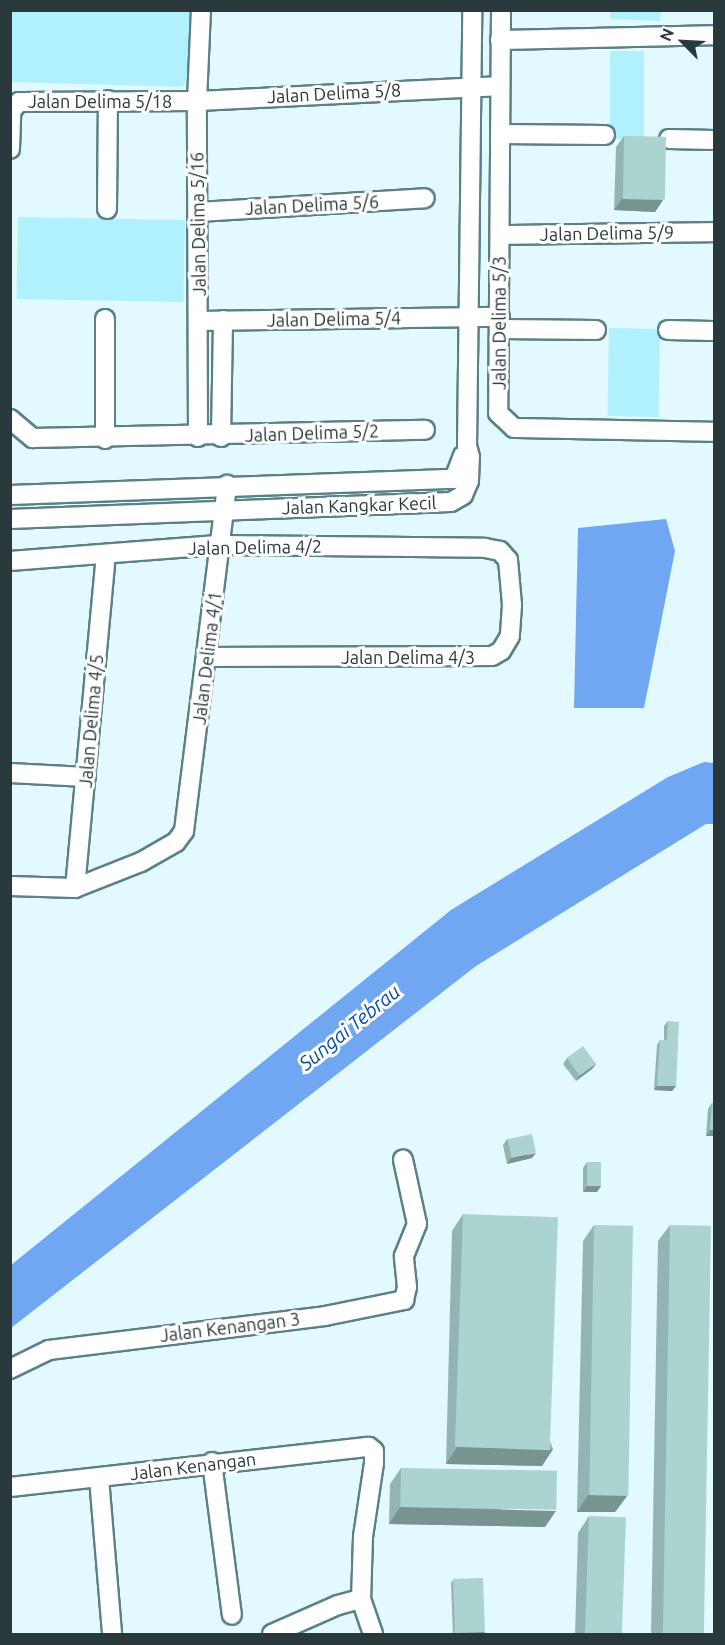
<!DOCTYPE html>
<html>
<head>
<meta charset="utf-8">
<style>
  body { margin:0 }
  #map { position:relative; width:725px; height:1645px; overflow:hidden; background:#e2faff; font-family:Ubuntu,sans-serif }
  div>[style] { position:absolute }
  [style*='--x'] { left:calc(var(--x)*1px); top:calc(var(--y)*1px); width:calc(var(--w)*1px); rotate:calc(var(--a)*1deg) }
  .green>* { inset:0; background:#b1f0fd; transform-origin:0 0 }
  .water>* { inset:0; background:#71a6f3 }
  .roads { filter:drop-shadow(2px 0 #5c8087) drop-shadow(-2px 0 #5c8087) drop-shadow(0 2px #5c8087) drop-shadow(0 -2px #5c8087) }
  .minor>* { height:18px; margin:-9px; padding:0 9px; transform-origin:9px; border-radius:9px; background:#fff }
  .wall>* { inset:0; background:#93b5b2 }
  .shaded-wall>* { inset:0; background:#789491 }
  .building>* { inset:0; background:#abd3cf; transform-origin:0 0 }
  span { translate:-50% -50%; white-space:nowrap; text-align:center; line-height:1.15; -webkit-text-stroke:6px #fff; paint-order:stroke }
  .street-label { font-size:18px; color:#29383b }
  .water-label { font-size:20px; color:#054ea6; font-style:italic }
  .frame { position:absolute; inset:0; border:12px solid #29383b; pointer-events:none }
  .north { position:absolute; left:653px; top:12px; width:60px; height:60px; -webkit-text-stroke:4px #fff; paint-order:stroke; rotate:294deg; font-size:16px; font-weight:700; line-height:24px; text-align:center; color:#29383b }
  .north::after { content:''; display:block; margin:auto; width:21px; height:27px; background:#29383b; clip-path:polygon(50% 0,100% 100%,50% 72%,0 100%) }
</style>
</head>
<body>
<div id="map">
  <div class="green">
    <div style="clip-path:polygon(11px 10px,190px 11px,188px 80px,182px 87px,11px 82px)"></div>
    <div style="clip-path:polygon(610px 11px,661px 11px,660px 21px,610px 19px)"></div>
    <div style="left:610px;top:51px;width:34px;height:88px"></div>
    <div style="left:18px;top:217px;width:167px;height:82px;rotate:1deg"></div>
    <div style="left:609px;top:328px;width:51px;height:88px;rotate:1deg"></div>
  </div>
  <div class="water">
    <div style="clip-path:polygon(666px 519px,675px 551px,644px 708px,574px 708px,578px 528px)"></div>
    <div style="clip-path:polygon(704px 762px,714px 763px,714px 824px,706px 824px,476px 966px,11px 1328px,11px 1265px,451px 910px,668px 777px)"></div>
  </div>
  <div class="roads">
    <div class="minor">
      <div style="--x:501;--y:10;--w:403;--a:90.4"></div>
      <div style="--x:498;--y:413;--w:22;--a:43"></div>
      <div style="--x:514;--y:428;--w:200;--a:1.1"></div>
      <div style="--x:500;--y:40;--w:214;--a:-1.3"></div>
      <div style="--x:500;--y:134;--w:105;--a:0.5"></div>
      <div style="--x:669;--y:139;--w:45;--a:1.3"></div>
      <div style="--x:10;--y:149;--w:38;--a:-88"></div>
      <div style="--x:11;--y:111;--w:12;--a:-48"></div>
      <div style="--x:19;--y:102;--w:178;--a:-0.3"></div>
      <div style="--x:197;--y:101;--w:302;--a:-2.8"></div>
      <div style="--x:107;--y:209;--w:109;--a:-89.5"></div>
      <div style="--x:199;--y:212;--w:226;--a:-3.5"></div>
      <div style="--x:500;--y:235;--w:214;--a:-0.8"></div>
      <div style="--x:105;--y:319;--w:120;--a:90"></div>
      <div style="--x:199;--y:321;--w:301;--a:-0.8"></div>
      <div style="--x:502;--y:329;--w:94;--a:0.6"></div>
      <div style="--x:668;--y:330;--w:46;--a:1.2"></div>
      <div style="--x:10;--y:419;--w:30;--a:40"></div>
      <div style="--x:33;--y:438;--w:392;--a:-1.2"></div>
      <div style="--x:198;--y:437;--w:336;--a:-90.2"></div>
      <div style="--x:197;--y:101;--w:91;--a:-87.5"></div>
      <div style="--x:221;--y:437;--w:117;--a:-89"></div>
      <div style="--x:10;--y:495;--w:444;--a:-2.1"></div>
      <div style="--x:454;--y:479;--w:25;--a:-69"></div>
      <div style="--x:10;--y:519;--w:441;--a:-2.2"></div>
      <div style="--x:451;--y:502;--w:14;--a:-30"></div>
      <div style="--x:463;--y:495;--w:15;--a:-67"></div>
      <div style="--x:469;--y:481;--w:24;--a:-88"></div>
      <div style="--x:470;--y:457;--w:11;--a:-105"></div>
      <div style="--x:467;--y:446;--w:436;--a:-89.3"></div>
      <div style="--x:10;--y:561;--w:211;--a:-4.4"></div>
      <div style="--x:220;--y:545;--w:265;--a:0.6"></div>
      <div style="--x:485;--y:548;--w:15;--a:11"></div>
      <div style="--x:500;--y:551;--w:12;--a:48"></div>
      <div style="--x:508;--y:560;--w:45;--a:84.9"></div>
      <div style="--x:512;--y:605;--w:31;--a:94"></div>
      <div style="--x:510;--y:636;--w:17;--a:121"></div>
      <div style="--x:501;--y:651;--w:10;--a:151"></div>
      <div style="--x:492;--y:656;--w:284;--a:179.8"></div>
      <div style="--x:10;--y:773;--w:76;--a:3"></div>
      <div style="--x:10;--y:886;--w:65;--a:1.8"></div>
      <div style="--x:75;--y:888;--w:71;--a:-21.5"></div>
      <div style="--x:141;--y:862;--w:40;--a:-29.7"></div>
      <div style="--x:176;--y:842;--w:14;--a:-54"></div>
      <div style="--x:184;--y:831;--w:349;--a:-82.9"></div>
      <div style="--x:75;--y:888;--w:335;--a:-84.7"></div>
      <div style="--x:10;--y:1369;--w:43;--a:-26"></div>
      <div style="--x:49;--y:1350;--w:278;--a:-7"></div>
      <div style="--x:325;--y:1316;--w:81;--a:-11.4"></div>
      <div style="--x:404;--y:1300;--w:13;--a:-77"></div>
      <div style="--x:407;--y:1287;--w:31;--a:-96"></div>
      <div style="--x:404;--y:1256;--w:35;--a:-68"></div>
      <div style="--x:417;--y:1224;--w:66;--a:-102.3"></div>
      <div style="--x:212;--y:1462;--w:154;--a:82.6"></div>
      <div style="--x:99;--y:1478;--w:157;--a:85.2"></div>
      <div style="--x:10;--y:1487;--w:361;--a:-6.4"></div>
      <div style="--x:369;--y:1447;--w:6;--a:39"></div>
      <div style="--x:374;--y:1451;--w:12;--a:90"></div>
      <div style="--x:374;--y:1463;--w:75;--a:98.5"></div>
      <div style="--x:363;--y:1537;--w:62;--a:91.8"></div>
      <div style="--x:361;--y:1599;--w:37;--a:71"></div>
      <div style="--x:272;--y:1634;--w:72;--a:-23.7"></div>
      <div style="--x:338;--y:1605;--w:24;--a:-15"></div>
    </div>
  </div>
  <div class="wall">
    <div style="clip-path:polygon(624px 136px,663px 200px,655px 212px,614px 210px,616px 147px)"></div>
    <div style="clip-path:polygon(668px 1021px,676px 1086px,672px 1091px,654px 1090px,657px 1045px,660px 1040px,664px 1040px,664px 1026px)"></div>
    <div style="clip-path:polygon(567px 1058px,596px 1064px,592px 1069px,576px 1081px,563px 1064px)"></div>
    <div style="clip-path:polygon(712px 1103px,714px 1103px,714px 1136px,706px 1136px,708px 1109px)"></div>
    <div style="clip-path:polygon(507px 1139px,532px 1158px,507px 1164px,503px 1145px)"></div>
    <div style="clip-path:polygon(587px 1162px,601px 1186px,597px 1192px,583px 1192px,583px 1168px)"></div>
    <div style="clip-path:polygon(463px 1214px,553px 1449px,542px 1466px,446px 1464px,452px 1231px)"></div>
    <div style="clip-path:polygon(594px 1225px,627px 1496px,615px 1512px,577px 1512px,583px 1241px)"></div>
    <div style="clip-path:polygon(670px 1225px,701px 1635px,651px 1635px,658px 1241px)"></div>
    <div style="clip-path:polygon(401px 1468px,545px 1527px,389px 1524px,390px 1484px)"></div>
    <div style="clip-path:polygon(589px 1516px,623px 1635px,575px 1635px,578px 1533px)"></div>
    <div style="clip-path:polygon(453px 1580px,485px 1632px,483px 1635px,453px 1635px,451px 1583px)"></div>
  </div>
  <div class="shaded-wall">
    <div style="clip-path:polygon(622px 199px,663px 200px,655px 212px,614px 210px)"></div>
    <div style="clip-path:polygon(596px 1064px,592px 1069px,576px 1081px,580px 1075px)"></div>
    <div style="clip-path:polygon(657px 1086px,676px 1086px,672px 1091px,654px 1090px)"></div>
    <div style="clip-path:polygon(710px 1130px,714px 1130px,714px 1136px,706px 1136px)"></div>
    <div style="clip-path:polygon(536px 1153px,532px 1158px,507px 1164px,511px 1158px)"></div>
    <div style="clip-path:polygon(587px 1186px,601px 1186px,597px 1192px,583px 1192px)"></div>
    <div style="clip-path:polygon(457px 1447px,553px 1449px,542px 1466px,446px 1464px)"></div>
    <div style="clip-path:polygon(588px 1495px,627px 1496px,615px 1512px,577px 1512px)"></div>
    <div style="clip-path:polygon(400px 1507px,556px 1511px,545px 1527px,389px 1524px)"></div>
    <div style="clip-path:polygon(485px 1632px,483px 1635px,454px 1635px,455px 1633px)"></div>
  </div>
  <div class="building">
    <div style="left:624px;top:136px;width:42px;height:63px;rotate:1deg"></div>
    <div style="clip-path:polygon(668px 1021px,679px 1022px,676px 1086px,657px 1086px,660px 1040px,667px 1040px)"></div>
    <div style="left:583px;top:1046px;width:22px;height:20px;rotate:54deg"></div>
    <div style="clip-path:polygon(712px 1103px,714px 1103px,714px 1130px,710px 1130px)"></div>
    <div style="left:532px;top:1134px;width:19px;height:25px;rotate:78deg"></div>
    <div style="left:587px;top:1162px;width:14px;height:24px"></div>
    <div style="left:463px;top:1214px;width:95px;height:233px;rotate:2deg"></div>
    <div style="left:594px;top:1225px;width:39px;height:270px;rotate:1deg"></div>
    <div style="left:670px;top:1225px;width:41px;height:410px;rotate:1deg"></div>
    <div style="left:401px;top:1468px;width:156px;height:39px;rotate:1deg"></div>
    <div style="left:589px;top:1516px;width:37px;height:119px;rotate:2deg"></div>
    <div style="left:483px;top:1578px;width:54px;height:30px;rotate:88deg"></div>
  </div>
  <div class="street-label">
    <span style="left:334px;top:93px;rotate:-3deg">Jalan Delima 5/8</span>
    <span style="left:100px;top:101px">Jalan Delima 5/18</span>
    <span style="left:312px;top:205px;rotate:-3deg">Jalan Delima 5/6</span>
    <span style="left:198px;top:224px;rotate:-91deg">Jalan Delima 5/16</span>
    <span style="left:607px;top:233px;rotate:-1deg">Jalan Delima 5/9</span>
    <span style="left:334px;top:319px;rotate:-1deg">Jalan Delima 5/4</span>
    <span style="left:499px;top:323px;rotate:-90deg">Jalan Delima 5/3</span>
    <span style="left:312px;top:433px;rotate:-2deg">Jalan Delima 5/2</span>
    <span style="left:359px;top:505px;rotate:-2deg">Jalan Kangkar Kecil</span>
    <span style="left:255px;top:547px;rotate:-1deg">Jalan Delima 4/2</span>
    <span style="left:408px;top:657px">Jalan Delima 4/3</span>
    <span style="left:207px;top:658px;rotate:-83deg">Jalan Delima 4/1</span>
    <span style="left:91px;top:721px;rotate:-85deg">Jalan Delima 4/5</span>
    <span style="left:230px;top:1327px;rotate:-7deg">Jalan Kenangan 3</span>
    <span style="left:193px;top:1466px;rotate:-7deg">Jalan Kenangan</span>
  </div>
  <div class="water-label">
    <span style="left:349px;top:1027px;rotate:-39deg">Sungai Tebrau</span>
  </div>
  <div class="frame"></div>
  <div class="north">N</div>
</div>
</body>
</html>
